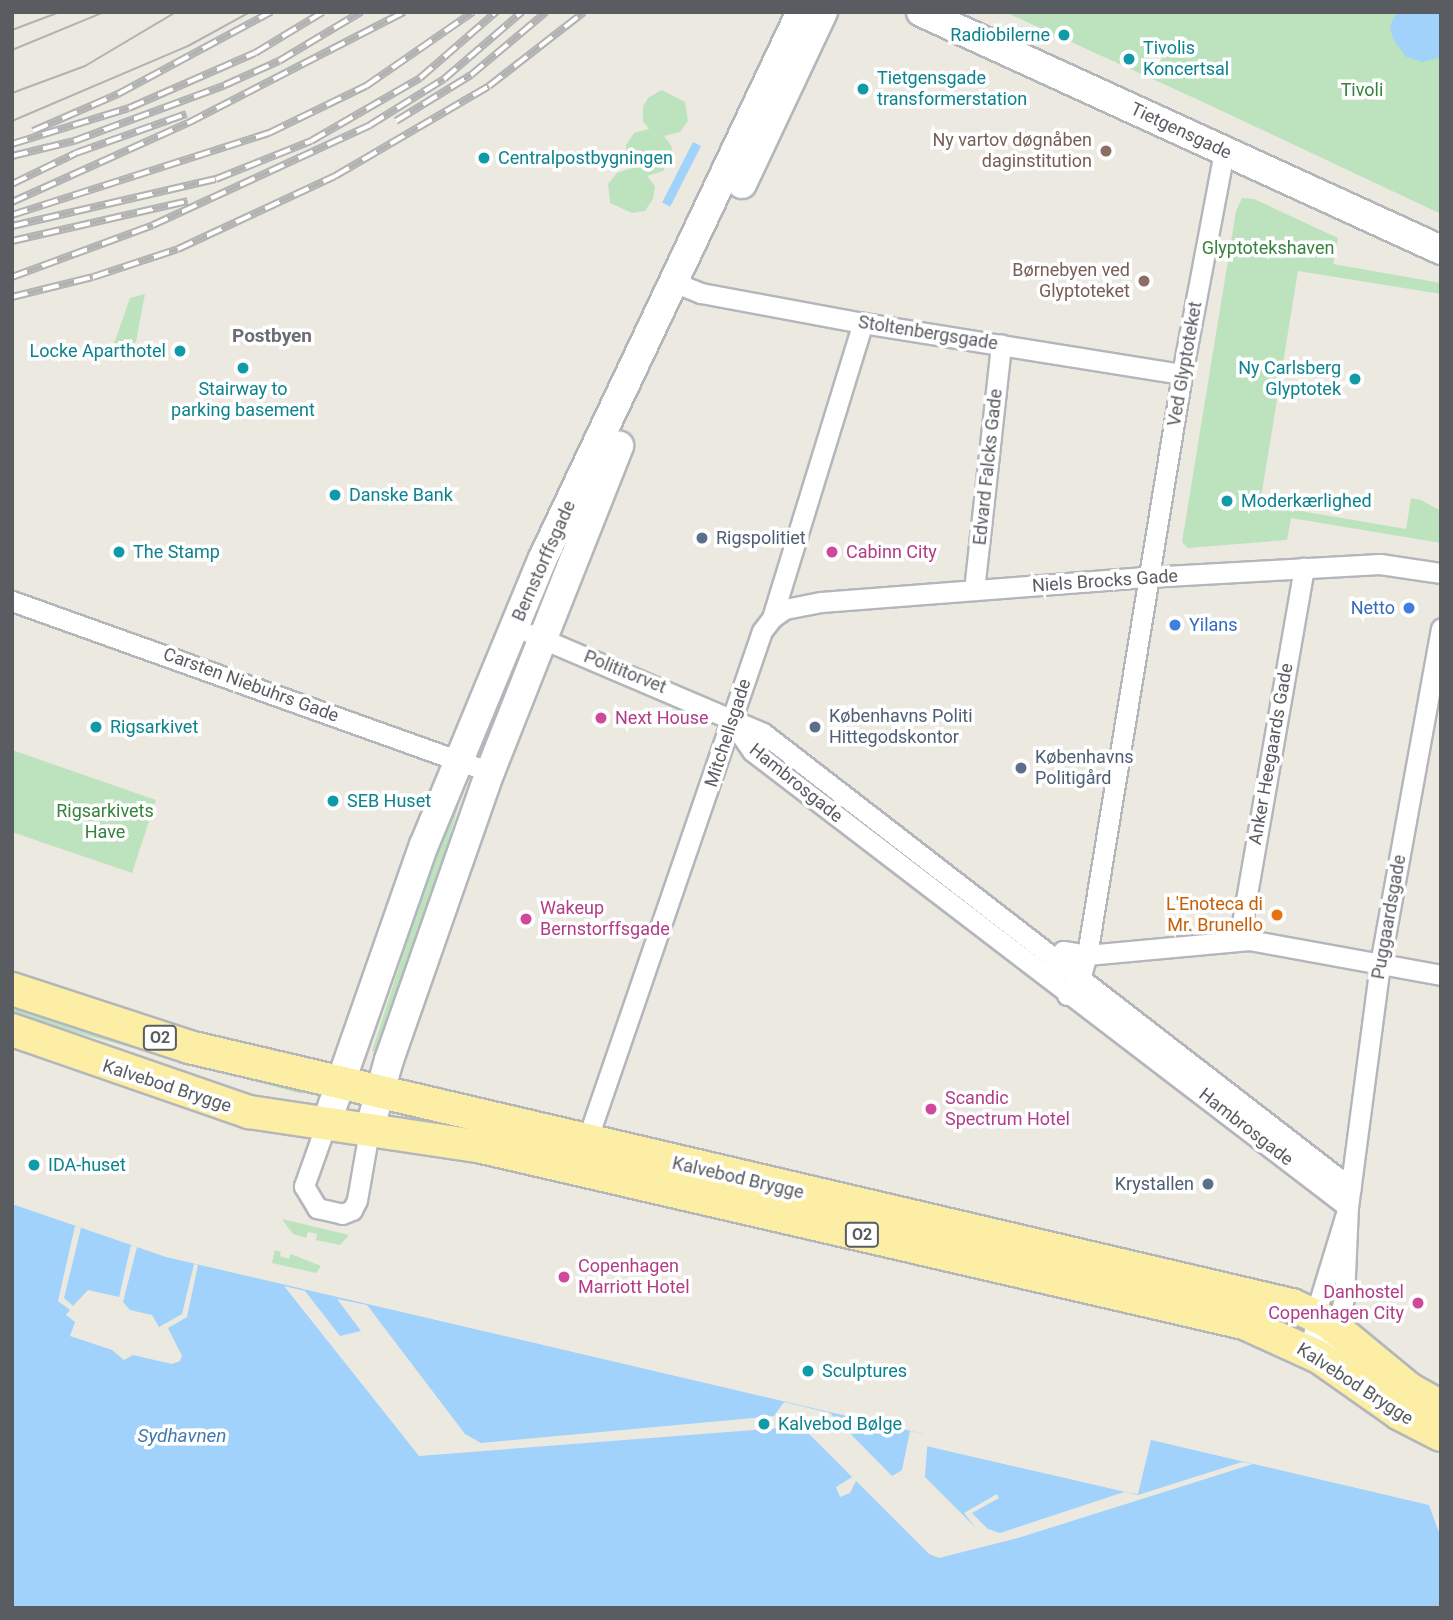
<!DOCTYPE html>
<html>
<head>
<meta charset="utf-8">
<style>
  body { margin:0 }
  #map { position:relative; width:1453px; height:1620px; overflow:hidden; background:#ece9e0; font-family:Roboto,sans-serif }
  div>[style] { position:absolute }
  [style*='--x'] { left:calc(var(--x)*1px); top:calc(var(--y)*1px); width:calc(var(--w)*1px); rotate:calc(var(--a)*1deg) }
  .green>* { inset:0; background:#bde3be }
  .water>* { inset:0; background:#a0d2fc; transform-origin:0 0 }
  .pier>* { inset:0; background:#ece9e0 }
  .roads { filter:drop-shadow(2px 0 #b3b6bb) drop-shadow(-2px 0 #b3b6bb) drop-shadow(0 2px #b3b6bb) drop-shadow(0 -2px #b3b6bb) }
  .street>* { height:19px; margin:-9.5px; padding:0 9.5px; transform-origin:9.5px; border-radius:9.5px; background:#fff }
  .secondary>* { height:28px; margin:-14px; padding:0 14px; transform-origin:14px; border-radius:14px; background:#fff }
  .primary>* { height:32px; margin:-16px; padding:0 16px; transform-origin:16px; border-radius:16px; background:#fcefa5 }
  .tram>* { height:2px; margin:-1px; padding:0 1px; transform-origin:1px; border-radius:1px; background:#b1b2b2 }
  .rail>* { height:8px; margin-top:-4px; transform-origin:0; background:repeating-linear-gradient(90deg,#fff 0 16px,#b1b2b2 0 32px); box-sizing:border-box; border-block:2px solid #b1b2b2 }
  .dots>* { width:19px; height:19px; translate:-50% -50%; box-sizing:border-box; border:4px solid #fff; border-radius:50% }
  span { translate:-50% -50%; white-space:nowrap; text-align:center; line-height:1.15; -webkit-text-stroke:7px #fff; paint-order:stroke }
  .shield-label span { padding:2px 5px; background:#fff; border:2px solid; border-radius:5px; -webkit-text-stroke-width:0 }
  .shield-label { font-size:16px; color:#595c61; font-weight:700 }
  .culture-label { font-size:18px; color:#0d838f }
  .right { translate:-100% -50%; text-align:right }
  .left { translate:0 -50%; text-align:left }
  .park-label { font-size:18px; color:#37823c }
  .street-label { font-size:18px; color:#595c61 }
  .education-label { font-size:18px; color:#785e54 }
  .service-label { font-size:18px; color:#4e5e75 }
  .hotel-label { font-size:18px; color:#b23c85 }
  .shop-label { font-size:18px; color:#366cbe }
  .food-label { font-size:18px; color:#c56008 }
  .neighbourhood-label { font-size:19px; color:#6a6e73; font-weight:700 }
  .water-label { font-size:19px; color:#4178b4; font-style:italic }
  .frame { position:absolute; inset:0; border:14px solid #595c61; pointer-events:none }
</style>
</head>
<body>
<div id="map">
  <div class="green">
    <div style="clip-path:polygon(1005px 12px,1441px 12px,1441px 214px,1203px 102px)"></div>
    <div style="clip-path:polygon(662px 90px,685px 102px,688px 121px,680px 132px,664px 136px,672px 147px,670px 160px,663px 171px,647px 176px,655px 186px,653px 199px,645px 211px,632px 213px,610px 203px,608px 184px,617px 173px,632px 168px,626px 160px,626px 145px,634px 133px,649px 129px,643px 121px,643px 106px,649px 97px)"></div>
    <div style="clip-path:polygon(1242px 198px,1254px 199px,1338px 238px,1333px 264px,1441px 283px,1441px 294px,1298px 271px,1260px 504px,1406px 529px,1411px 498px,1421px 500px,1441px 511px,1441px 543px,1291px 518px,1287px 540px,1188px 548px,1182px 542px,1236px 211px)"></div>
    <div style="clip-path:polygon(145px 294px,136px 342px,130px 344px,127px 354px,109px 358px,130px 298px)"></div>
    <div style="clip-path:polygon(12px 750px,156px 800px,132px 873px,12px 832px)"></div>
    <div style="clip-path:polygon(457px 787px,463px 790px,435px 888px,379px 1054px,372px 1051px)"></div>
    <div style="clip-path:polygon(12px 1004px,158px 1053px,303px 1087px,302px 1094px,12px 1015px)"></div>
    <div style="clip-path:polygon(282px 1219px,349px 1235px,340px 1245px,316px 1240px,317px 1234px,308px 1232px,306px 1238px,293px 1234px)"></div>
    <div style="clip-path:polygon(275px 1250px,281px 1252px,280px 1256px,289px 1259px,291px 1254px,321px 1266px,316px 1273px,272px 1263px)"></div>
  </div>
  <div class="water">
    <div style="clip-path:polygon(1397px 12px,1441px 12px,1441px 57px,1423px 62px,1406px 57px,1393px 39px,1390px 26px)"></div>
    <div style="left:693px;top:142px;width:9px;height:68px;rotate:27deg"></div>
    <div style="clip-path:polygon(12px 1204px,166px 1257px,924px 1434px,926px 1446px,1130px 1493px,1138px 1494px,1151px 1440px,1429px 1505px,1441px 1538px,1441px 1608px,12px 1608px)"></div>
  </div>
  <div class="pier">
    <div style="clip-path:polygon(75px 1226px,81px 1228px,64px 1298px,73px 1306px,88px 1290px,119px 1297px,131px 1245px,137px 1247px,123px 1302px,130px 1310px,152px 1315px,159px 1327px,182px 1314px,194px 1264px,198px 1265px,187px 1317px,168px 1328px,182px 1356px,180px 1361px,172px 1364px,133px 1355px,124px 1360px,112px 1350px,70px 1336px,75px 1322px,66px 1315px,70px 1310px,58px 1301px)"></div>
    <div style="clip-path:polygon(284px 1286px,305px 1291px,340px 1336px,361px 1331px,337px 1299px,367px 1305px,465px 1434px,481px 1443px,774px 1416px,784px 1402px,830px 1413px,892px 1476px,902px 1470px,910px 1431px,928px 1435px,925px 1477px,976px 1528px,964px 1513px,997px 1494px,999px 1498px,972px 1513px,988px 1529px,1000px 1533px,1124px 1492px,1138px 1495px,1242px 1462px,1253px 1464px,1018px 1538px,939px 1558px,929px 1554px,856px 1481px,850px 1493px,840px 1497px,836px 1487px,852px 1477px,808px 1433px,794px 1427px,419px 1456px)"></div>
  </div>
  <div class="roads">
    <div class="street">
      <div style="--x:676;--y:283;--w:27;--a:22"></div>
      <div style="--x:701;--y:293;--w:165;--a:10.5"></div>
      <div style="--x:863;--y:323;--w:323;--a:9.1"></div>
      <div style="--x:974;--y:590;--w:247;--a:-83.7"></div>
      <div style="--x:12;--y:601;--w:508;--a:19.68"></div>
      <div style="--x:772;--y:618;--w:16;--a:-35"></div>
      <div style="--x:785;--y:609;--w:37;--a:-11"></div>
      <div style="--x:821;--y:602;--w:328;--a:-4.4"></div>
      <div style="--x:1148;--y:577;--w:232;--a:-3.2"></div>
      <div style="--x:1380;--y:564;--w:62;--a:8.4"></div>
      <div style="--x:531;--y:634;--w:252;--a:23.1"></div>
      <div style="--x:763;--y:733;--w:743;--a:37.73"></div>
      <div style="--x:732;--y:722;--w:35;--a:55"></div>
      <div style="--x:752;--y:751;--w:750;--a:37.42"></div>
      <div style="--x:1239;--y:940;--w:378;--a:-80.1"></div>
      <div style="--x:1050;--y:968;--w:21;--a:-53"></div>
      <div style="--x:1063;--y:951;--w:24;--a:9"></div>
      <div style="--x:1087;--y:955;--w:163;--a:-5.3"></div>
      <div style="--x:1249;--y:940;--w:195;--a:10.3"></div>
      <div style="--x:1067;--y:995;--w:21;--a:-51"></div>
      <div style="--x:1080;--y:979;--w:25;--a:-74"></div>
      <div style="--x:1087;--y:955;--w:589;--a:-80.71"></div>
      <div style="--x:1182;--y:374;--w:227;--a:-79.3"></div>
      <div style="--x:325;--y:1127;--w:63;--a:109.6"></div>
      <div style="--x:304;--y:1186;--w:26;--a:59"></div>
      <div style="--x:317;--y:1208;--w:26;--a:13"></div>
      <div style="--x:342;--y:1214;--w:11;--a:-22"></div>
      <div style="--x:352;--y:1210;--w:11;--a:-63"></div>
      <div style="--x:357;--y:1200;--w:70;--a:-80.1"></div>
      <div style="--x:586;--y:1143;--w:541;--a:-71.03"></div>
      <div style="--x:762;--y:631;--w:16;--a:-52"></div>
      <div style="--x:772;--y:618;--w:309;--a:-72.9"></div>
      <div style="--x:1348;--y:1207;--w:99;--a:107"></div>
      <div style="--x:1319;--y:1302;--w:34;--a:100"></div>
      <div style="--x:1313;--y:1335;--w:23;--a:75"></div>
      <div style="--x:1319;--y:1357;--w:18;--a:-38"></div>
      <div style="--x:1333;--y:1346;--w:49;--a:-77.1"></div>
      <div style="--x:1344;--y:1298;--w:91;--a:-87.5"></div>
      <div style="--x:1348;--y:1207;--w:245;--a:-82.5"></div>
      <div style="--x:1380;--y:964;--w:341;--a:-79.7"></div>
    </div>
    <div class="secondary">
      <div style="--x:921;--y:12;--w:572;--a:24.59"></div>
      <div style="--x:742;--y:184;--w:190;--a:-64.8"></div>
      <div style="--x:325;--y:1127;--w:299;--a:-70.7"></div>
      <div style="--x:424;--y:845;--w:311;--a:-67.5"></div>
      <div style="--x:543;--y:558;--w:604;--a:-64.71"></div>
      <div style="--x:369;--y:1131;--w:74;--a:-74.3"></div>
      <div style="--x:389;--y:1060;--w:305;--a:-70.7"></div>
      <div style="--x:490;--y:772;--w:351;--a:-68.4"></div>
    </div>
    <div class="primary">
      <div style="--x:12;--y:989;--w:186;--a:18.1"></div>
      <div style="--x:189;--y:1047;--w:1133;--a:13.17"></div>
      <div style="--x:1292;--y:1305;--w:40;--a:25"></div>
      <div style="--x:1328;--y:1322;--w:105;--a:39.6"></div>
      <div style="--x:1409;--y:1389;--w:37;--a:29"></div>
      <div style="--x:12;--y:1030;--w:251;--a:19.1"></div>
      <div style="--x:249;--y:1112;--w:236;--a:8.5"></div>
      <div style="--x:482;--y:1147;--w:782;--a:13.01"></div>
      <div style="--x:1244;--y:1323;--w:82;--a:24.4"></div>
      <div style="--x:1319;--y:1357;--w:99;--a:35.1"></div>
      <div style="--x:1400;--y:1414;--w:46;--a:27.1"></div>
    </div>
  </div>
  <div class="tram">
    <div style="--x:12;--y:30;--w:51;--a:-20.6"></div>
    <div style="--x:12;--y:50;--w:100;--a:-22.4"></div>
    <div style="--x:12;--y:93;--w:78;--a:-20.3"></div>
    <div style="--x:85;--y:66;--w:106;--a:-30.7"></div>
    <div style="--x:12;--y:121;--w:191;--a:-23.1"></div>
    <div style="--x:188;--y:46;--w:71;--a:-28.7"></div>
  </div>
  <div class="rail">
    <div style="--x:396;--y:121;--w:88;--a:-31.5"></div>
    <div style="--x:471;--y:75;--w:98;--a:-40"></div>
    <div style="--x:33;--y:131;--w:93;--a:-23.5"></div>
    <div style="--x:118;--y:94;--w:174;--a:-28.2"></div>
    <div style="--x:12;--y:144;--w:122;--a:-17.1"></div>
    <div style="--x:129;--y:108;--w:137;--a:-23.6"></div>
    <div style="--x:255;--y:53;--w:79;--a:-31.1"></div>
    <div style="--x:12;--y:156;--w:64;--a:-13.6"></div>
    <div style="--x:74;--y:141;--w:161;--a:-20.3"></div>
    <div style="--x:225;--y:85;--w:59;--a:-24"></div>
    <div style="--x:279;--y:61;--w:96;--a:-30.9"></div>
    <div style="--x:12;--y:184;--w:71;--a:-25.8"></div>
    <div style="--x:76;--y:153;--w:117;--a:-19.5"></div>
    <div style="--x:12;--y:202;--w:193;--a:-24.2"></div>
    <div style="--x:188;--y:123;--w:243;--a:-27.2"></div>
    <div style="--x:12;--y:215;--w:270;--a:-17.7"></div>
    <div style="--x:269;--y:133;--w:108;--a:-25.9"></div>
    <div style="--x:366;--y:86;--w:130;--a:-34.7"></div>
    <div style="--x:12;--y:226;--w:209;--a:-13"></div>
    <div style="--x:216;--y:179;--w:102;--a:-21.8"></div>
    <div style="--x:311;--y:141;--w:126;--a:-30"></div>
    <div style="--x:420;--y:78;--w:101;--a:-41"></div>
    <div style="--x:12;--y:241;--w:180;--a:-12.8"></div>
    <div style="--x:12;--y:277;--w:150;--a:-20.2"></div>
    <div style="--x:153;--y:225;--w:239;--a:-24.7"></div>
    <div style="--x:370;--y:125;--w:87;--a:-31.9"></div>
    <div style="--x:444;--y:79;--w:103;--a:-40.7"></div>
    <div style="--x:12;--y:297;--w:83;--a:-13.9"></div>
    <div style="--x:93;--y:277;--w:89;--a:-18.2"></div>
    <div style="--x:178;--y:249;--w:173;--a:-24.9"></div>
    <div style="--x:335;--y:176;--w:178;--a:-30.3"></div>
    <div style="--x:489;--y:86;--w:120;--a:-37.9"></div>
  </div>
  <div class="dots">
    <div style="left:1064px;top:35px;background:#0f9aa8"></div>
    <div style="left:1129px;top:59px;background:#0f9aa8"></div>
    <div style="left:863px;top:89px;background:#0f9aa8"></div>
    <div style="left:1106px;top:151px;background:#8d6e63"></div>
    <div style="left:484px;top:158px;background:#0f9aa8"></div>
    <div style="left:1144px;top:281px;background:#8d6e63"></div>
    <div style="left:180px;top:351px;background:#0f9aa8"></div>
    <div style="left:243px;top:368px;background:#0f9aa8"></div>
    <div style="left:1355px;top:379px;background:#0f9aa8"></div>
    <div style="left:335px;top:495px;background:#0f9aa8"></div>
    <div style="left:1227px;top:501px;background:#0f9aa8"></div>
    <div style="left:702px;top:538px;background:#5c6f8a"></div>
    <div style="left:119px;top:552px;background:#0f9aa8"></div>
    <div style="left:832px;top:552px;background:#d1479c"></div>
    <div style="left:1409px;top:608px;background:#3f7fe0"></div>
    <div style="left:1175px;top:625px;background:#3f7fe0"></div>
    <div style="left:601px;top:718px;background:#d1479c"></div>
    <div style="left:96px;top:727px;background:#0f9aa8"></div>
    <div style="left:815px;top:727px;background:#5c6f8a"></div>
    <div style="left:1021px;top:768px;background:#5c6f8a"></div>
    <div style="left:333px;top:801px;background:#0f9aa8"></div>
    <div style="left:1277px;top:915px;background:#e8710a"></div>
    <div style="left:526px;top:919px;background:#d1479c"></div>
    <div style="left:931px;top:1109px;background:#d1479c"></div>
    <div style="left:34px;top:1165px;background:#0f9aa8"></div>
    <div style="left:1208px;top:1184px;background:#5c6f8a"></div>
    <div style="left:564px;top:1277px;background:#d1479c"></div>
    <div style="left:1418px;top:1303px;background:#d1479c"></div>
    <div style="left:808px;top:1371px;background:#0f9aa8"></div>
    <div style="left:764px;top:1424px;background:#0f9aa8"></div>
  </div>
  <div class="shield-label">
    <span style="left:160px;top:1038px">O2</span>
    <span style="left:862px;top:1235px">O2</span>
  </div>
  <div class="culture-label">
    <span class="right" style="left:1050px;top:35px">Radiobilerne</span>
    <span class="left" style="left:1143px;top:59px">Tivolis<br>Koncertsal</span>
    <span class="left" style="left:877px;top:89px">Tietgensgade<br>transformerstation</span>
    <span class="left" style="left:498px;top:158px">Centralpostbygningen</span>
    <span class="right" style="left:166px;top:351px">Locke Aparthotel</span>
    <span class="right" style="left:1341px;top:379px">Ny Carlsberg<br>Glyptotek</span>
    <span style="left:243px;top:400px">Stairway to<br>parking basement</span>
    <span class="left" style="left:349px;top:495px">Danske Bank</span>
    <span class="left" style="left:1241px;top:501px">Moderkærlighed</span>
    <span class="left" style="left:133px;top:552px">The Stamp</span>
    <span class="left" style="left:110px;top:727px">Rigsarkivet</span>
    <span class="left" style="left:347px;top:801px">SEB Huset</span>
    <span class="left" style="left:48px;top:1165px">IDA-huset</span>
    <span class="left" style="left:822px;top:1371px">Sculptures</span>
    <span class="left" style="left:778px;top:1424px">Kalvebod Bølge</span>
  </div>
  <div class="park-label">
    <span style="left:1362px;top:90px">Tivoli</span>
    <span style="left:1268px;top:248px">Glyptotekshaven</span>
    <span style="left:105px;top:822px">Rigsarkivets<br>Have</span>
  </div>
  <div class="street-label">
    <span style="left:1181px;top:131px;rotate:25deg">Tietgensgade</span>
    <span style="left:928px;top:333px;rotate:9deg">Stoltenbergsgade</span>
    <span style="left:1185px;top:364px;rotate:-80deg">Ved Glyptoteket</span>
    <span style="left:988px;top:467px;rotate:-84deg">Edvard Falcks Gade</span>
    <span style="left:544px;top:561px;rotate:-66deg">Bernstorffsgade</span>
    <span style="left:1105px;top:581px;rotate:-4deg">Niels Brocks Gade</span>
    <span style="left:625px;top:672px;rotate:22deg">Polititorvet</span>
    <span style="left:251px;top:685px;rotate:20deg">Carsten Niebuhrs Gade</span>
    <span style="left:728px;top:733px;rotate:-72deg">Mitchellsgade</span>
    <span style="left:1271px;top:754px;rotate:-80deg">Anker Heegaards Gade</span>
    <span style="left:796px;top:783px;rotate:39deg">Hambrosgade</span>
    <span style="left:1389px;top:917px;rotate:-80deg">Puggaardsgade</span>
    <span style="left:167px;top:1086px;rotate:18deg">Kalvebod Brygge</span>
    <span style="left:1246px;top:1127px;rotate:38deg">Hambrosgade</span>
    <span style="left:738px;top:1178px;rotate:13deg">Kalvebod Brygge</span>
    <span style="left:1355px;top:1384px;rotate:33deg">Kalvebod Brygge</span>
  </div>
  <div class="education-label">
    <span class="right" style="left:1092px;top:151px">Ny vartov døgnåben<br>daginstitution</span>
    <span class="right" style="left:1130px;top:281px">Børnebyen ved<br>Glyptoteket</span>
  </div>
  <div class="service-label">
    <span class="left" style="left:716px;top:538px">Rigspolitiet</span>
    <span class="left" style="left:829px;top:727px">Københavns Politi<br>Hittegodskontor</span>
    <span class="left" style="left:1035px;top:768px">Københavns<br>Politigård</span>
    <span class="right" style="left:1194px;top:1184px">Krystallen</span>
  </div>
  <div class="hotel-label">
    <span class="left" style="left:846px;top:552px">Cabinn City</span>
    <span class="left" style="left:615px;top:718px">Next House</span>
    <span class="left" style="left:540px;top:919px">Wakeup<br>Bernstorffsgade</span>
    <span class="left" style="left:945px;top:1109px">Scandic<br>Spectrum Hotel</span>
    <span class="left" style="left:578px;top:1277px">Copenhagen<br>Marriott Hotel</span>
    <span class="right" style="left:1404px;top:1303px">Danhostel<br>Copenhagen City</span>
  </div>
  <div class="shop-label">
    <span class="right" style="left:1395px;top:608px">Netto</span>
    <span class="left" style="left:1189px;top:625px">Yilans</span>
  </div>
  <div class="food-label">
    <span class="right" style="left:1263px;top:915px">L'Enoteca di<br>Mr. Brunello</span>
  </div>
  <div class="neighbourhood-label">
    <span style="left:272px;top:336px">Postbyen</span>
  </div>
  <div class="water-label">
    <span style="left:182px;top:1436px">Sydhavnen</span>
  </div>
  <div class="frame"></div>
</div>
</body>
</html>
